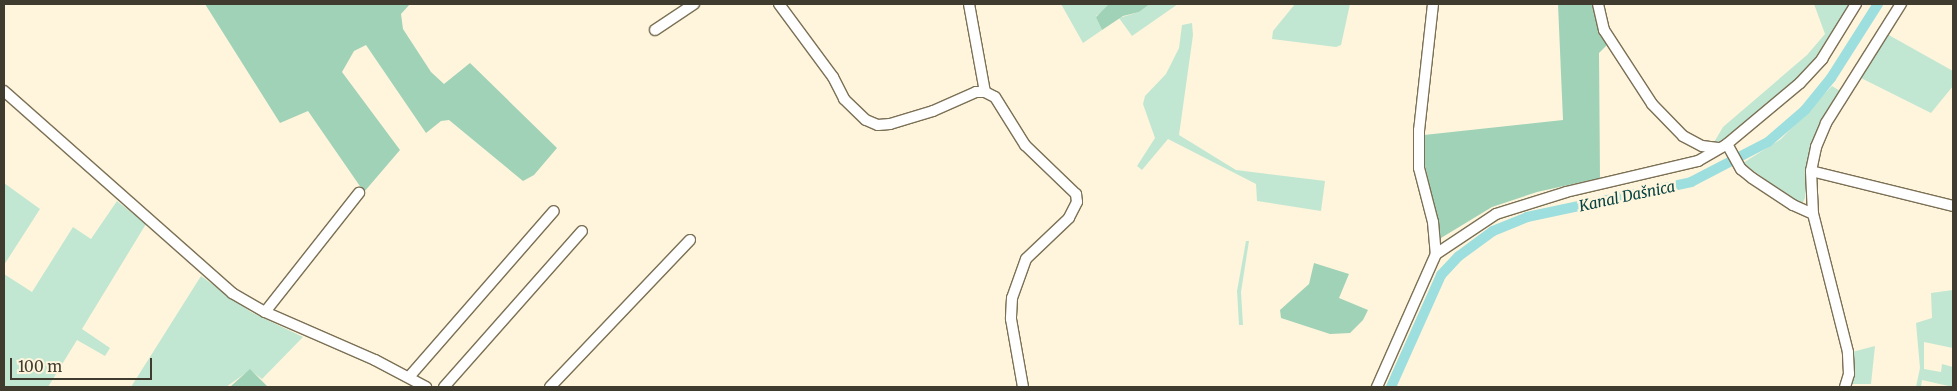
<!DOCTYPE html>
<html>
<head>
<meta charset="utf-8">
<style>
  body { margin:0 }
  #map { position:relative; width:1957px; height:391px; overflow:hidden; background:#fef5dc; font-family:Merriweather,serif }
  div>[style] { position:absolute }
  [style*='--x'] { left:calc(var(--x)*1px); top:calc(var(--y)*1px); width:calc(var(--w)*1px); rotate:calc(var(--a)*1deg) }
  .green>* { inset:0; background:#c1e7d2 }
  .forest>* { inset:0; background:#a0d2b7 }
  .canal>* { height:10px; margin:-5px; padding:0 5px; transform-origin:5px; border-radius:5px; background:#9ddede }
  .roads { filter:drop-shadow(1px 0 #7b7055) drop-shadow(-1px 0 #7b7055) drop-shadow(0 1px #7b7055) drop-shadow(0 -1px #7b7055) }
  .minor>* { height:10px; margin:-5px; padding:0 5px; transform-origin:5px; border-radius:5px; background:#fff }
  span { translate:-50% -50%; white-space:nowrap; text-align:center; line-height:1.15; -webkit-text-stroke:5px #fef5dc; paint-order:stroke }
  .water-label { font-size:15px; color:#054344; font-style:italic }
  .frame { position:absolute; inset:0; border:5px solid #403b2f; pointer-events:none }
  .scale { position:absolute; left:10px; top:358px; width:142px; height:22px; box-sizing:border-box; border:2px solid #403b2f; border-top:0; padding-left:6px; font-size:15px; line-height:18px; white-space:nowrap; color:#403b2f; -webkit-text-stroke:4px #fef5dc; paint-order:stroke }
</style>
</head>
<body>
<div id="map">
  <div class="green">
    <div style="clip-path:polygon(1061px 4px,1113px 4px,1096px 16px,1102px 30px,1083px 43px)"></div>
    <div style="clip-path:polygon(1150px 4px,1178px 4px,1132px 36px,1119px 18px,1139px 12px)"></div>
    <div style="clip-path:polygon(1295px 4px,1350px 4px,1341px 45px,1336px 47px,1272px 39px,1273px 31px)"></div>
    <div style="clip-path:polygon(1814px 4px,1849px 4px,1809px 69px,1720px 144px,1713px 144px,1723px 127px,1807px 55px,1825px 34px)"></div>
    <div style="clip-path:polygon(1192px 23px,1193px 35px,1179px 135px,1236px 170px,1325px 181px,1321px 211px,1257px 201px,1256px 184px,1168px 139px,1142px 170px,1137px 166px,1155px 138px,1143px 104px,1145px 96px,1166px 74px,1179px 48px,1182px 25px)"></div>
    <div style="clip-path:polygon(1887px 34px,1953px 71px,1953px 86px,1931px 113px,1859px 77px)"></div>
    <div style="clip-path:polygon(1832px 86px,1840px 91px,1811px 147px,1805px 198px,1803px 202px,1796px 202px,1743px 163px,1781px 139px)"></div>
    <div style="clip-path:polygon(4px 183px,40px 209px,4px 265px)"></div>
    <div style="clip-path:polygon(117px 201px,146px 224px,82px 329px,110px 348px,105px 356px,77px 340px,48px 387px,4px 387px,4px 274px,32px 292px,73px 227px,91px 239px)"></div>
    <div style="clip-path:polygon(1246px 241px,1249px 241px,1241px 292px,1243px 325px,1239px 325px,1237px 291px)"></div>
    <div style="clip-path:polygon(201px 276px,251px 312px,303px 337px,262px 379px,250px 370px,226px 387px,131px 387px)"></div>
    <div style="clip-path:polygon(1953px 290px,1953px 348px,1924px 342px,1924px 369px,1941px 372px,1942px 364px,1953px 367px,1953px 387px,1922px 380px,1921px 387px,1916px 387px,1920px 368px,1916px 323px,1932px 318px,1931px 293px)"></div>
    <div style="clip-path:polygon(1875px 346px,1871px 384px,1852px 384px,1852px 352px)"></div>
  </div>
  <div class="forest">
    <div style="clip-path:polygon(205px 4px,410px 4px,401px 14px,403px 29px,431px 72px,444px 84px,470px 63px,557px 148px,534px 175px,523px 181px,449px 120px,441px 121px,426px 133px,366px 45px,354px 51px,342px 72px,400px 150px,364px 192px,308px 111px,280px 123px)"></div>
    <div style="clip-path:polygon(1150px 4px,1139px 12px,1123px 16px,1102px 30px,1096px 17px,1108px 5px)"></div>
    <div style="clip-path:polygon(1558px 4px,1593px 4px,1607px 45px,1599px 53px,1600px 178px,1537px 192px,1492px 207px,1441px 238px,1424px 161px,1424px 135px,1563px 120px)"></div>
    <div style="clip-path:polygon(1314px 263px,1349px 274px,1339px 298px,1368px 310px,1363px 320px,1350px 333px,1330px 334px,1281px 318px,1280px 310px,1309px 284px)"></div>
    <div style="clip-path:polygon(250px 369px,268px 387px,227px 387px,231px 386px)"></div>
  </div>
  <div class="canal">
    <div style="--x:1391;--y:387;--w:123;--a:-65.9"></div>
    <div style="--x:1441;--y:275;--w:26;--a:-47"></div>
    <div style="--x:1459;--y:256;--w:42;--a:-36.3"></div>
    <div style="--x:1493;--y:231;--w:37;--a:-22"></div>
    <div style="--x:1527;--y:217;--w:168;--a:-12"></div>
    <div style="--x:1691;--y:182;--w:87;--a:-27.5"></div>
    <div style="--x:1768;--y:142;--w:49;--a:-40.9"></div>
    <div style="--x:1805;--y:110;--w:41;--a:-50.9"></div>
    <div style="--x:1831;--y:78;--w:88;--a:-57.6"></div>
  </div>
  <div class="roads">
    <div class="minor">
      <div style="--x:779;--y:4;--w:91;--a:53.5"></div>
      <div style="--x:833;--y:77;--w:25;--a:63"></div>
      <div style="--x:844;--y:99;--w:30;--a:44"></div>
      <div style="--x:866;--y:120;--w:13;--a:23"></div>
      <div style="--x:878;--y:125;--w:12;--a:-5"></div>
      <div style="--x:890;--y:124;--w:45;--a:-16.8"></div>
      <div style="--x:933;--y:111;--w:47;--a:-23.8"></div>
      <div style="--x:976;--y:92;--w:9;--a:0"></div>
      <div style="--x:985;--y:92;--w:11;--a:27"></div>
      <div style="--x:995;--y:97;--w:57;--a:58"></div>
      <div style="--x:1025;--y:145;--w:71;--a:43.9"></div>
      <div style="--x:1076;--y:194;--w:8;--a:83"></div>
      <div style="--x:1077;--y:202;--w:18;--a:117"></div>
      <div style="--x:1069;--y:218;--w:59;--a:136.4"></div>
      <div style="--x:1026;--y:259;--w:41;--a:109.7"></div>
      <div style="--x:1012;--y:298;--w:21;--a:93"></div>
      <div style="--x:1011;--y:319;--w:69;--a:80"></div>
      <div style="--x:969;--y:4;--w:89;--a:79.7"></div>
      <div style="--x:1433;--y:4;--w:127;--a:96.3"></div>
      <div style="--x:1419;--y:130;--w:38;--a:90"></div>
      <div style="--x:1419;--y:168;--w:56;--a:75.5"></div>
      <div style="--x:1433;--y:222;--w:32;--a:85"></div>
      <div style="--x:1598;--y:4;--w:27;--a:77"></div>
      <div style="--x:1604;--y:30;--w:88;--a:57"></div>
      <div style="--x:1652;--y:104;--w:45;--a:45.9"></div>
      <div style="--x:1683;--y:136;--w:21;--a:28"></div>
      <div style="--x:1702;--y:146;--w:16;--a:7"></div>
      <div style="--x:655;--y:30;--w:47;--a:-33.7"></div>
      <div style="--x:4;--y:91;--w:305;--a:41.5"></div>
      <div style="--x:232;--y:293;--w:38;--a:30"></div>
      <div style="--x:265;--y:312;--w:120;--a:23.6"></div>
      <div style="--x:375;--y:360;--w:58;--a:27.9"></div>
      <div style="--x:1727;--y:144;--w:29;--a:61"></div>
      <div style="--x:1741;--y:169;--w:14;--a:39"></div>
      <div style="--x:1752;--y:178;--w:49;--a:33.4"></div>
      <div style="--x:1793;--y:205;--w:22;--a:24"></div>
      <div style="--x:1811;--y:171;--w:146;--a:13.8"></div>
      <div style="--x:265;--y:312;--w:152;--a:-51.7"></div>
      <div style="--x:409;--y:377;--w:220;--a:-48.9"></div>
      <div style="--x:444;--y:387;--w:208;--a:-48.5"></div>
      <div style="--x:550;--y:387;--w:203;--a:-46.4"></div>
      <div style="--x:1377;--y:387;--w:145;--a:-66.1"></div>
      <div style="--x:1436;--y:254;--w:72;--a:-33.7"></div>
      <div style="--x:1496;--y:214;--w:73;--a:-17.4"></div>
      <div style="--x:1566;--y:192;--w:136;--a:-13.2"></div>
      <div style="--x:1698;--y:161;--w:34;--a:-30"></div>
      <div style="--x:1727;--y:144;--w:95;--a:-39.9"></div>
      <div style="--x:1800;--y:83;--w:33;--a:-47"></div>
      <div style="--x:1822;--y:59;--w:65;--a:-58.3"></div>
      <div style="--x:1845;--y:387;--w:14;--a:-73"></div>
      <div style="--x:1849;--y:374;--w:22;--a:-93"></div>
      <div style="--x:1848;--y:352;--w:142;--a:-104.2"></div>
      <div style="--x:1813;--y:214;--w:43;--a:-92.7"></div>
      <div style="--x:1811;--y:171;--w:25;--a:-78"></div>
      <div style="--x:1816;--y:147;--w:26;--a:-67"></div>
      <div style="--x:1826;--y:123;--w:141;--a:-57.8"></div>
    </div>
  </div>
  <div class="water-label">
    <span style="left:1627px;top:196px;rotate:-12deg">Kanal Dašnica</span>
  </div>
  <div class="frame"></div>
  <div class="scale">100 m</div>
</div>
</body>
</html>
